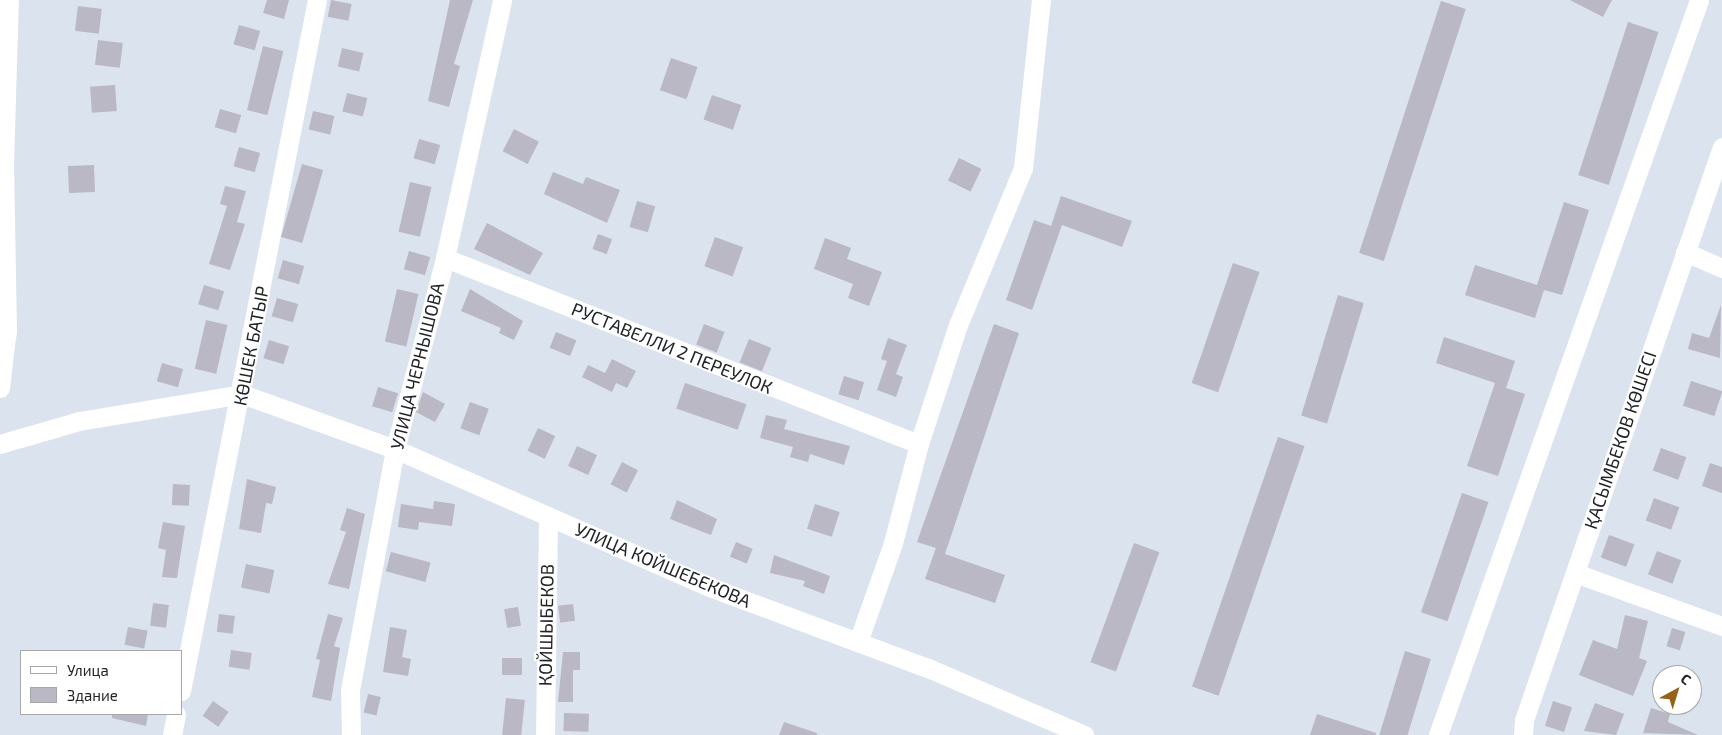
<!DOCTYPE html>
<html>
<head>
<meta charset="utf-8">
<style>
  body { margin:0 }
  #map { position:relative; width:1722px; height:735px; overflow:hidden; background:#dbe3ee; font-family:"Exo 2",sans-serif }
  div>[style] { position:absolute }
  .building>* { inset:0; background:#b9b8c4; transform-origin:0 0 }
  .minor>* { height:19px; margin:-9.5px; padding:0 9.5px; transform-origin:9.5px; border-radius:9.5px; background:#fff }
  span { translate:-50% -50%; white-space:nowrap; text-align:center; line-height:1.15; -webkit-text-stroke:4px #fff; paint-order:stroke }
  .street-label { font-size:18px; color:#212427 }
  .legend { position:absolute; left:20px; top:650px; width:162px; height:65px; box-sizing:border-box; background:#fff; border:1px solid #a6a7a9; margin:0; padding:6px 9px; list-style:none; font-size:15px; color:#212427 }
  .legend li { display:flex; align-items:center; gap:10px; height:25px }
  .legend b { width:25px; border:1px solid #a6a7a9 }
  .north { position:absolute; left:1652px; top:665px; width:50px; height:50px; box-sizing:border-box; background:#fff; border:1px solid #a6a7a9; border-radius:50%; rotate:39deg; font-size:14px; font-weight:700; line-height:20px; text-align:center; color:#212427 }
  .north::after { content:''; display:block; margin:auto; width:18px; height:22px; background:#966118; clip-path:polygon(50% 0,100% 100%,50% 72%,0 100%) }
</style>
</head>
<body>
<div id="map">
  <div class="building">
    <div style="clip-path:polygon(267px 0,289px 0,284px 19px,263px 13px)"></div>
    <div style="left:331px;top:0;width:21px;height:17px;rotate:11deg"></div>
    <div style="clip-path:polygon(450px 0,473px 0,454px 64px,460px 66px,449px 107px,428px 101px)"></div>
    <div style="clip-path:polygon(1570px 0,1612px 0,1603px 17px)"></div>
    <div style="left:1441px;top:1px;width:26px;height:265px;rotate:18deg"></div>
    <div style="left:78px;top:6px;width:24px;height:25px;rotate:7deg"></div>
    <div style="left:1628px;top:22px;width:32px;height:161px;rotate:18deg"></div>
    <div style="left:239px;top:25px;width:22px;height:20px;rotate:16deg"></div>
    <div style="left:98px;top:40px;width:25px;height:25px;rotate:7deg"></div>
    <div style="left:263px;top:46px;width:21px;height:66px;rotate:14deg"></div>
    <div style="left:342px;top:48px;width:22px;height:19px;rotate:13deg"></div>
    <div style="left:671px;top:58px;width:28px;height:34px;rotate:19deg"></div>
    <div style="left:115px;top:85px;width:26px;height:25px;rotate:86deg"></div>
    <div style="left:347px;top:93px;width:21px;height:19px;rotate:14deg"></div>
    <div style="left:712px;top:95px;width:31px;height:26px;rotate:19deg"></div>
    <div style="left:220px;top:109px;width:22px;height:19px;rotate:16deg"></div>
    <div style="left:313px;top:111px;width:22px;height:19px;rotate:13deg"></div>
    <div style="left:514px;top:129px;width:28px;height:25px;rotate:27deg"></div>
    <div style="left:419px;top:139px;width:22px;height:20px;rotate:16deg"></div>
    <div style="left:239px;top:147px;width:22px;height:20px;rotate:16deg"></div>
    <div style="left:959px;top:158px;width:25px;height:25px;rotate:26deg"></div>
    <div style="left:302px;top:164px;width:22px;height:76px;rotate:16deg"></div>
    <div style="left:94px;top:165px;width:27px;height:26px;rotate:88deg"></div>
    <div style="clip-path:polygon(553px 172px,583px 184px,586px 177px,620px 190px,607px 223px,544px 194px)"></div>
    <div style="left:410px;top:182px;width:22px;height:51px;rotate:13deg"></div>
    <div style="clip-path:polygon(225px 186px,246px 191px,237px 222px,245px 224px,230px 270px,209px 264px,227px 206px,220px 204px)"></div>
    <div style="clip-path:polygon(1061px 196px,1132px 221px,1122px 247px,1062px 225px,1032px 310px,1006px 300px,1034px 220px,1051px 226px)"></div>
    <div style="left:637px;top:201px;width:19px;height:27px;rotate:16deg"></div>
    <div style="clip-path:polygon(1564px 202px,1589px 210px,1562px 295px,1544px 290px,1535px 318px,1465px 295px,1475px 265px,1537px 285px)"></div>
    <div style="clip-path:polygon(487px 223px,543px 253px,530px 275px,474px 249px)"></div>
    <div style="left:598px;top:234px;width:15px;height:16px;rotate:20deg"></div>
    <div style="left:715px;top:237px;width:30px;height:31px;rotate:20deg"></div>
    <div style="clip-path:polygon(825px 238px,851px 248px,847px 259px,882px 272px,869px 306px,848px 298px,853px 284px,814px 269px)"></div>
    <div style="left:409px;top:251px;width:22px;height:19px;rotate:16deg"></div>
    <div style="left:283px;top:260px;width:22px;height:19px;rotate:16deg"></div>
    <div style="left:1233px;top:263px;width:28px;height:127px;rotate:19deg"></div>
    <div style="left:204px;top:285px;width:21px;height:20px;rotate:17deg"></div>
    <div style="left:397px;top:289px;width:22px;height:54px;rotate:13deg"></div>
    <div style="clip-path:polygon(470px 289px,523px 321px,514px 340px,499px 333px,501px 328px,461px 311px)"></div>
    <div style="left:1338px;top:295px;width:27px;height:126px;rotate:17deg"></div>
    <div style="left:277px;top:298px;width:22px;height:19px;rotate:16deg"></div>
    <div style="clip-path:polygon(1721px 305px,1720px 358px,1688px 349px,1692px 333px,1709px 338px)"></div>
    <div style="left:206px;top:320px;width:22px;height:50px;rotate:13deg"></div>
    <div style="left:704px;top:324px;width:22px;height:22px;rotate:21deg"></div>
    <div style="clip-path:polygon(994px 324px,1019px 333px,945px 554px,1005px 575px,995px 603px,925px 579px,936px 548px,917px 542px)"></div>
    <div style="left:556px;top:332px;width:22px;height:17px;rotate:22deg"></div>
    <div style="clip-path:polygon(1444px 337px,1515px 361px,1506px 388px,1525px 394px,1498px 476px,1467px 466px,1495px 383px,1436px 363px)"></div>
    <div style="clip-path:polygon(888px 338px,907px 345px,896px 374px,903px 377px,896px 397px,877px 390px,887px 361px,881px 359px)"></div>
    <div style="left:749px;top:339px;width:24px;height:25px;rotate:22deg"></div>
    <div style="left:269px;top:340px;width:21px;height:19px;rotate:17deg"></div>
    <div style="clip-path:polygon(612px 359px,636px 371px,627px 388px,616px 383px,612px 392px,582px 377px,588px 365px,605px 373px)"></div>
    <div style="left:162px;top:363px;width:22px;height:19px;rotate:16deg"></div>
    <div style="left:844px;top:376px;width:21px;height:19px;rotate:17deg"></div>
    <div style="left:1691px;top:381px;width:33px;height:26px;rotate:18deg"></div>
    <div style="left:685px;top:383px;width:65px;height:27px;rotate:19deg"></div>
    <div style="left:378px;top:387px;width:21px;height:20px;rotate:17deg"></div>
    <div style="clip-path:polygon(423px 392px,445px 404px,435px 422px,416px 412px)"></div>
    <div style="left:470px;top:402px;width:20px;height:28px;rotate:20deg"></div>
    <div style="clip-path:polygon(766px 415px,787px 420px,784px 429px,850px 446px,844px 465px,810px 454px,808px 462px,790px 457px,793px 447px,760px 438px)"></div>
    <div style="left:538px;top:428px;width:19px;height:25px;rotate:25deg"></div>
    <div style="left:1278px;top:437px;width:28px;height:264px;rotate:19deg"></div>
    <div style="left:577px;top:446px;width:22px;height:22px;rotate:24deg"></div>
    <div style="left:1661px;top:448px;width:27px;height:24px;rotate:20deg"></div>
    <div style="left:622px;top:462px;width:18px;height:25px;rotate:27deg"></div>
    <div style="clip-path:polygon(1710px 463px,1722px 467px,1722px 493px,1702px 486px)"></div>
    <div style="clip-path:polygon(247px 479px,276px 487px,272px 504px,266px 503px,261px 533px,239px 529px)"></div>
    <div style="left:173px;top:484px;width:17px;height:21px;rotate:3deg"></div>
    <div style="left:1462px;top:493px;width:28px;height:126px;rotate:19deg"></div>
    <div style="left:1654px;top:498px;width:27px;height:24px;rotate:20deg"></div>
    <div style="clip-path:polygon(677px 500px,717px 519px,711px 535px,670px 519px)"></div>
    <div style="clip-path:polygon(434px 501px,455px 504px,452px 526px,419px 522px,418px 530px,398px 527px,401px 504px,433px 509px)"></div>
    <div style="left:815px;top:504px;width:26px;height:26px;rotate:18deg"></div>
    <div style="clip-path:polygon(347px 508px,365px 514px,349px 589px,328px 584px,346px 532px,340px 530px)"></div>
    <div style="clip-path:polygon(163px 522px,185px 526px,177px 578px,162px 577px,166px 550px,158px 548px)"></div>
    <div style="left:1609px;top:535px;width:27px;height:24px;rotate:20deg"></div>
    <div style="left:736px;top:542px;width:18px;height:16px;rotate:22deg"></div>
    <div style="left:1134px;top:543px;width:27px;height:127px;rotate:20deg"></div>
    <div style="left:1657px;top:551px;width:26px;height:25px;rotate:21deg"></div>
    <div style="left:391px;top:552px;width:41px;height:20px;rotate:15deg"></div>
    <div style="clip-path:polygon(774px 555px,830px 576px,824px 594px,803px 586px,805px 581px,770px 573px)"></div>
    <div style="left:246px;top:564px;width:29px;height:24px;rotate:12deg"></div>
    <div style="left:153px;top:603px;width:16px;height:23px;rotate:7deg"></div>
    <div style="left:573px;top:604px;width:17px;height:15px;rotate:83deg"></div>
    <div style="left:518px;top:607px;width:19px;height:14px;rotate:81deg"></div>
    <div style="left:219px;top:614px;width:16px;height:18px;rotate:7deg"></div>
    <div style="clip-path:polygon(328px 614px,343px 618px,334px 646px,340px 648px,331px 701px,312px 697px,320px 660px,316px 659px)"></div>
    <div style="clip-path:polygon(1625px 615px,1648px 621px,1639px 658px,1647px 661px,1633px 696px,1579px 675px,1593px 640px,1617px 649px)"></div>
    <div style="left:128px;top:627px;width:20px;height:18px;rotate:11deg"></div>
    <div style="clip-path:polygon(390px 627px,407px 630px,402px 657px,411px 659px,408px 676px,383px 672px)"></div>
    <div style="left:1672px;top:628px;width:14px;height:19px;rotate:17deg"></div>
    <div style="left:231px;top:650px;width:21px;height:17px;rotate:8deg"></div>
    <div style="left:1405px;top:651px;width:27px;height:88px;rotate:17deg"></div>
    <div style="clip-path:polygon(563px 652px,580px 652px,580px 670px,573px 670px,573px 702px,558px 702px)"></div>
    <div style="left:502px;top:658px;width:20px;height:17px"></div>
    <div style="left:368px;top:694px;width:13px;height:19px;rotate:13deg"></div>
    <div style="left:506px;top:698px;width:19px;height:37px;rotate:6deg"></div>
    <div style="left:213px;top:701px;width:19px;height:18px;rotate:35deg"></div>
    <div style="left:1553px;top:701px;width:20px;height:26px;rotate:18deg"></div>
    <div style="clip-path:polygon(1595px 703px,1624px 714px,1616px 735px,1584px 731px)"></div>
    <div style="clip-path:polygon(1651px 708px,1670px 714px,1668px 722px,1698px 735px,1643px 733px)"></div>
    <div style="left:564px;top:713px;width:25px;height:18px;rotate:2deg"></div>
    <div style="clip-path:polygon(112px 714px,148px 714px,146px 726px,112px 718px)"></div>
    <div style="clip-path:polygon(1317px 714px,1376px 733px,1376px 735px,1310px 735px)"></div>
    <div style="clip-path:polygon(784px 722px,817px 733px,817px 735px,779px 735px)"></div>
  </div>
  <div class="minor">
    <div style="left:1685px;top:252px;width:40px;rotate:23.4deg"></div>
    <div style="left:445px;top:258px;width:509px;rotate:21.43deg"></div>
    <div style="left:0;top:343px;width:5px;rotate:11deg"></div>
    <div style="left:5px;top:344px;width:13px;rotate:-81deg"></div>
    <div style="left:7px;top:331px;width:166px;rotate:-91deg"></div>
    <div style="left:4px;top:165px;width:165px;rotate:-88.3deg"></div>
    <div style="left:0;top:388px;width:44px;rotate:-83.5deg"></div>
    <div style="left:0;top:444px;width:82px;rotate:-16.2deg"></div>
    <div style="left:79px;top:421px;width:165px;rotate:-9.4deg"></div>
    <div style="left:242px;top:394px;width:163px;rotate:19.8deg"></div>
    <div style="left:395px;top:449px;width:341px;rotate:23.7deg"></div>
    <div style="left:707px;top:586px;width:236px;rotate:20.4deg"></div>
    <div style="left:928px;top:668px;width:170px;rotate:23.2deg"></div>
    <div style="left:1575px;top:573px;width:156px;rotate:19.8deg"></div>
    <div style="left:858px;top:642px;width:105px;rotate:-70.5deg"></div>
    <div style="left:893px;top:543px;width:102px;rotate:-75.3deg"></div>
    <div style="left:919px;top:444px;width:125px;rotate:-71.9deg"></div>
    <div style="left:958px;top:325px;width:170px;rotate:-67.5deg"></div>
    <div style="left:1023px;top:168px;width:169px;rotate:-83.9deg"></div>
    <div style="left:181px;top:691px;width:704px;rotate:-78.87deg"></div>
    <div style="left:172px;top:735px;width:21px;rotate:-79deg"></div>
    <div style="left:351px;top:735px;width:45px;rotate:-91.3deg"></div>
    <div style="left:350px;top:690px;width:245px;rotate:-79.4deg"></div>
    <div style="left:395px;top:449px;width:197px;rotate:-75.3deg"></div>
    <div style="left:445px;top:258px;width:264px;rotate:-77.5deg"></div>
    <div style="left:545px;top:735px;width:219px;rotate:-89.2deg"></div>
    <div style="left:1438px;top:735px;width:780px;rotate:-70.45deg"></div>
    <div style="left:1523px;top:735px;width:15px;rotate:-86deg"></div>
    <div style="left:1524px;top:720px;width:606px;rotate:-70.94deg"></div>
  </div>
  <div class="street-label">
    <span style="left:251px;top:346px;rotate:-79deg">КӨШЕК БАТЫР</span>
    <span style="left:672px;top:348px;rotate:22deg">РУСТАВЕЛЛИ 2 ПЕРЕУЛОК</span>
    <span style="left:417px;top:366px;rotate:-76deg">УЛИЦА ЧЕРНЫШОВА</span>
    <span style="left:1620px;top:440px;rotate:-71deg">ҚАСЫМБЕКОВ КӨШЕСІ</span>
    <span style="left:663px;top:565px;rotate:23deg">УЛИЦА КОЙШЕБЕКОВА</span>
    <span style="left:546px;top:625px;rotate:-89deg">ҚОЙШЫБЕКОВ</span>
  </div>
  <ul class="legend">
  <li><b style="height:6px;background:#fff"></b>Улица</li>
  <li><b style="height:14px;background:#b9b8c4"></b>Здание</li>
  </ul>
  <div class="north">С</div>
</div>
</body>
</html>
